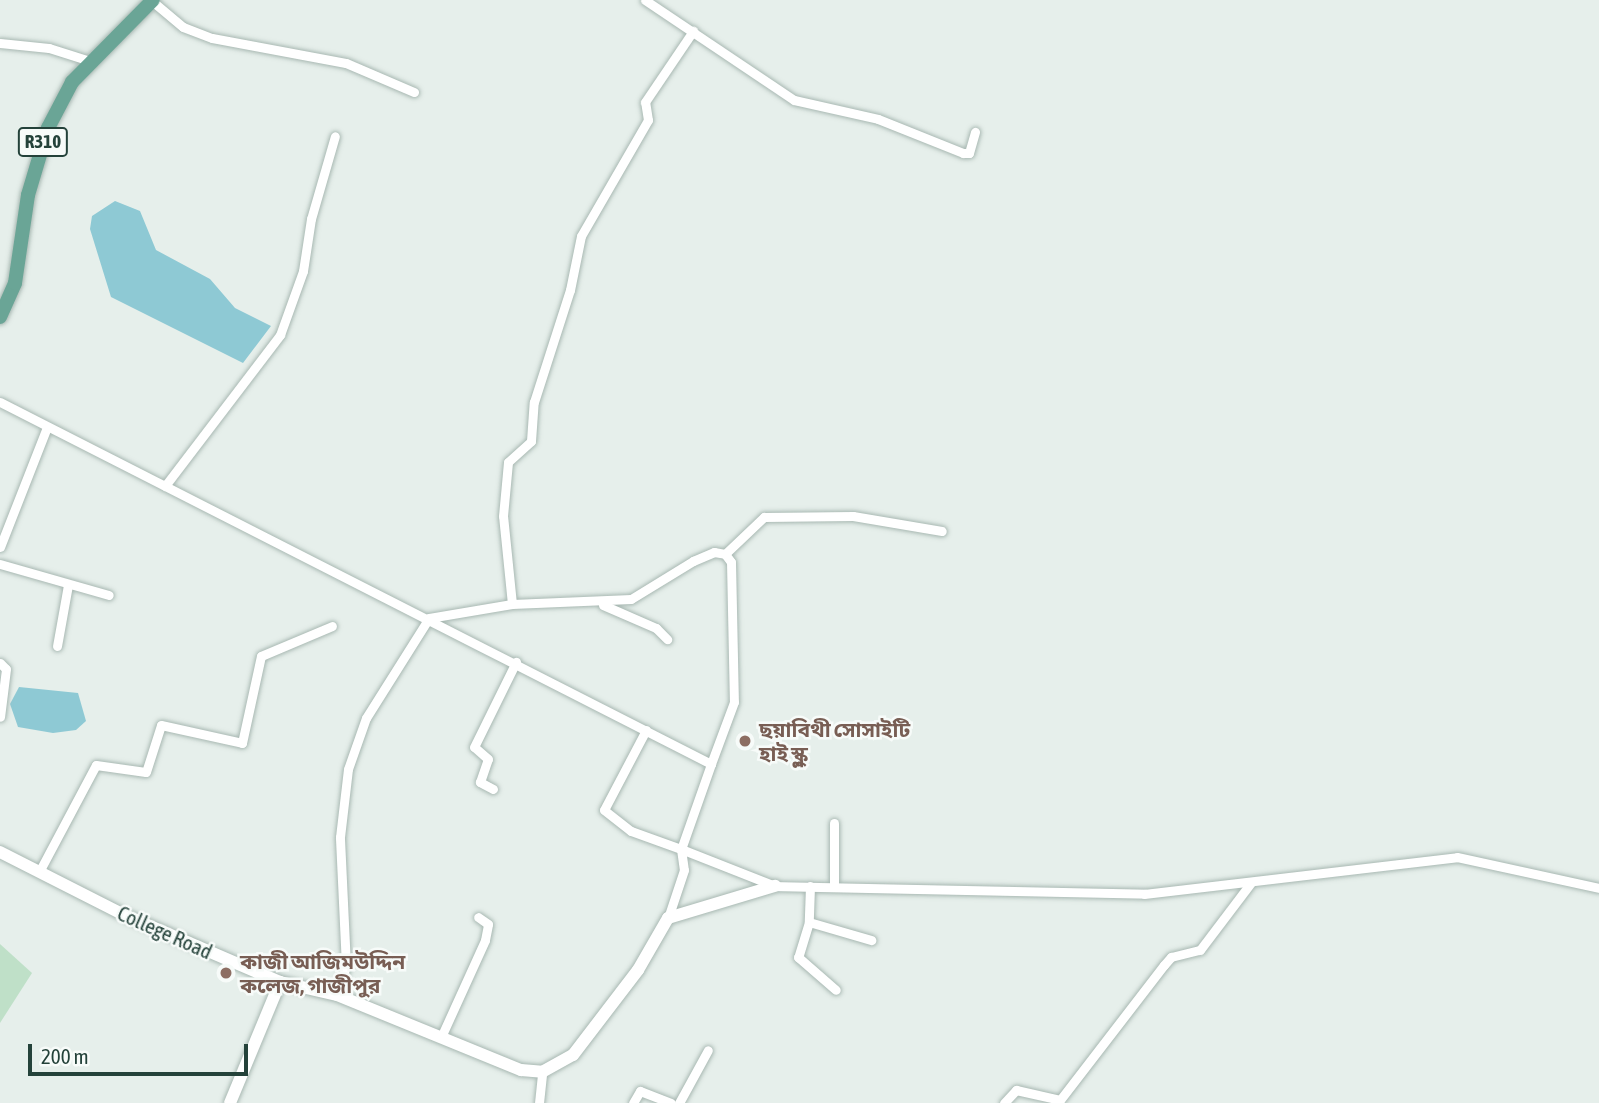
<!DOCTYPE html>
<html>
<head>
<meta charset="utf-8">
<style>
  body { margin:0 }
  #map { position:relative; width:1599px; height:1103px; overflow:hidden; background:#e6efeb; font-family:"Asap Condensed","Noto Sans Bengali",sans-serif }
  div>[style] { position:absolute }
  .green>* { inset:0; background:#bfe0c8 }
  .water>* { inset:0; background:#8ec9d4 }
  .roads { filter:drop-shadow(0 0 2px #a8b8b2) drop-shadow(0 0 2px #a8b8b2) }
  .street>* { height:9px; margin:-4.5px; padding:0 4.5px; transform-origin:4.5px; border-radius:4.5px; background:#fff }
  .secondary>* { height:12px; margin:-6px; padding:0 6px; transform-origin:6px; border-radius:6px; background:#fff }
  .primary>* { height:14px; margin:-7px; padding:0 7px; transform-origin:7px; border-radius:7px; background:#6aa596 }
  .dots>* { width:19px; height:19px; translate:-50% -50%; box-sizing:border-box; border:4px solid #f7fbf9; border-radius:50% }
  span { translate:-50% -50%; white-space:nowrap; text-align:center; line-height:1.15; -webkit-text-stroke:5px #f7fbf9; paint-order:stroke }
  .shield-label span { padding:2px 5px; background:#f7fbf9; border:2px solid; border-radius:5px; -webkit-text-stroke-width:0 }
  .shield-label { font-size:19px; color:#24423a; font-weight:700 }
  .education-label { font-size:21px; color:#785e54; font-weight:700 }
  .left { translate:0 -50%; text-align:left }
  .street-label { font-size:21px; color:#24423a }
  .scale { position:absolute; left:28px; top:1044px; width:220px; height:32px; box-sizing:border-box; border:4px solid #24423a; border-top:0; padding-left:9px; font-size:21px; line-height:24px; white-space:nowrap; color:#24423a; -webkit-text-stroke:5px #f7fbf9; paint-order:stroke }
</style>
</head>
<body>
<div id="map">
  <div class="green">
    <div style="clip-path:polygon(0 944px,32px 973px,0 1023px)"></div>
  </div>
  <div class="water">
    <div style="clip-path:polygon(115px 201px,140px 211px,156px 250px,210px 279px,235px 308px,271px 326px,243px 363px,111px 297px,90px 229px,92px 216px)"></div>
    <div style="clip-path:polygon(19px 687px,78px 693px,86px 721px,76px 730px,53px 733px,18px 727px,10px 704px)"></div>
  </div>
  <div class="roads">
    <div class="street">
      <div style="left:645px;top:0;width:179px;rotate:33.9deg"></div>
      <div style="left:794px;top:100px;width:86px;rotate:12.7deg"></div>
      <div style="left:878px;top:119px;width:92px;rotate:21.8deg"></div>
      <div style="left:963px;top:153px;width:6px"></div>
      <div style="left:969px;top:153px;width:22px;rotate:-74deg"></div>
      <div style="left:152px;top:1px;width:40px;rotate:40deg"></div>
      <div style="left:183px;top:27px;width:31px;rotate:21deg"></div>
      <div style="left:212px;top:38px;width:136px;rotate:10.6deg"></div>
      <div style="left:346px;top:63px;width:74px;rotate:23.1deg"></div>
      <div style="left:0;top:43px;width:49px;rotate:5.8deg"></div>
      <div style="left:49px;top:48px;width:43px;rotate:17.6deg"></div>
      <div style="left:0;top:402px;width:798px;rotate:26.98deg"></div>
      <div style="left:711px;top:764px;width:90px;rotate:109.4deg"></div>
      <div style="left:681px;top:849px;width:101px;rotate:21.5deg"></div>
      <div style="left:775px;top:886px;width:369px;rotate:1.2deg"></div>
      <div style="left:1144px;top:894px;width:315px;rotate:-6.7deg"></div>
      <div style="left:1457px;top:857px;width:145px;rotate:12.3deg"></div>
      <div style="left:165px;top:486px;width:190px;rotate:-52.7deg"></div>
      <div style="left:280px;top:335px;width:68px;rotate:-70.2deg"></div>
      <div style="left:303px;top:271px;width:53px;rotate:-81.3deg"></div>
      <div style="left:311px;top:219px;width:86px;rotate:-73.9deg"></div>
      <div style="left:0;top:547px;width:129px;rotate:-68.6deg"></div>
      <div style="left:725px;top:554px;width:54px;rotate:-43.5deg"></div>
      <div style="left:764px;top:517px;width:89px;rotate:-0.6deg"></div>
      <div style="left:853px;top:516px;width:90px;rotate:9.6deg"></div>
      <div style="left:0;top:564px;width:113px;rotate:15.9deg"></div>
      <div style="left:512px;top:604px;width:88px;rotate:-95.8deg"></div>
      <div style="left:503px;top:516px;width:54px;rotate:-84.7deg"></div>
      <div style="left:508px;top:462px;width:31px;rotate:-42deg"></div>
      <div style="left:531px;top:441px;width:39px;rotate:-86deg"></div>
      <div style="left:534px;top:402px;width:118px;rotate:-72.2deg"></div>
      <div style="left:570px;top:290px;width:55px;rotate:-78.5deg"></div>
      <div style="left:581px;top:236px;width:134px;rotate:-60deg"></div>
      <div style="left:648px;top:120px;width:18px;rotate:-99deg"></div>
      <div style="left:645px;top:102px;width:86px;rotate:-55.9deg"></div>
      <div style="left:603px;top:605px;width:58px;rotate:23.5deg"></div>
      <div style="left:656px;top:628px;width:16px;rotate:45deg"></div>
      <div style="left:57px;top:646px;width:62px;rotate:-79.8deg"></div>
      <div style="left:0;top:663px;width:8px;rotate:45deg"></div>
      <div style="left:6px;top:669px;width:48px;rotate:97.1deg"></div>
      <div style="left:646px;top:730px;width:90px;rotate:117.7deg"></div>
      <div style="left:604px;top:810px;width:34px;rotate:38deg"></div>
      <div style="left:631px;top:831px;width:53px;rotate:19.8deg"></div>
      <div style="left:681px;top:849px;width:21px;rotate:82deg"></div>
      <div style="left:684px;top:870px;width:51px;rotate:108.4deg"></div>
      <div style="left:493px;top:789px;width:15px;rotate:-152deg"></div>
      <div style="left:480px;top:782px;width:24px;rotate:-71deg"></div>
      <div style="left:488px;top:759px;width:18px;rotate:-139deg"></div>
      <div style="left:474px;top:747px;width:95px;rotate:-63.7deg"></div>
      <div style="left:834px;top:823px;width:63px;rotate:90deg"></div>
      <div style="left:39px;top:872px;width:121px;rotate:-62deg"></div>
      <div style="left:96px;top:765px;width:50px;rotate:8deg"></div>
      <div style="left:146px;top:772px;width:49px;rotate:-72.3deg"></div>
      <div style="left:161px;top:725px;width:83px;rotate:12.5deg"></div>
      <div style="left:242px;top:743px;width:89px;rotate:-77.7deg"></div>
      <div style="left:261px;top:656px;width:77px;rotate:-22.9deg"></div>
      <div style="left:810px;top:886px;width:36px;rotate:92deg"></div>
      <div style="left:809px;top:922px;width:37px;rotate:107deg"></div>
      <div style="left:798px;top:957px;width:50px;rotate:41deg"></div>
      <div style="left:809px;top:922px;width:65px;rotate:16.2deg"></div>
      <div style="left:337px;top:995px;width:30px;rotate:-73deg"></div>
      <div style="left:346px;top:966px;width:129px;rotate:-92.7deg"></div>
      <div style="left:340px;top:837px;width:68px;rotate:-83.3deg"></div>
      <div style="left:348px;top:769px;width:54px;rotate:-70.6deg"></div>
      <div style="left:366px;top:718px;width:118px;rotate:-57.8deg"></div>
      <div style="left:429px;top:618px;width:84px;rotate:-9.6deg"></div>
      <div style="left:512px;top:604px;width:119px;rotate:-2.4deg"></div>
      <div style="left:631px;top:599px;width:73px;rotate:-31.5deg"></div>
      <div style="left:693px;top:561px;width:23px;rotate:-23deg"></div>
      <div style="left:714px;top:552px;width:11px;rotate:10deg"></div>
      <div style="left:725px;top:554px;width:10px;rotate:53deg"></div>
      <div style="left:731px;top:562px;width:140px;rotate:88.8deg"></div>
      <div style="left:734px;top:702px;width:66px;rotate:110.4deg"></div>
      <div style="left:442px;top:1035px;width:104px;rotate:-65.6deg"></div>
      <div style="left:485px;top:940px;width:16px;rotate:-79deg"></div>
      <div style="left:488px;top:924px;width:12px;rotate:-145deg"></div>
      <div style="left:539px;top:1103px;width:31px;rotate:-84deg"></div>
      <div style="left:633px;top:1103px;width:14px;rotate:-60deg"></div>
      <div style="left:640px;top:1091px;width:33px;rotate:21deg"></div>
      <div style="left:679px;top:1103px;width:60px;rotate:-61.3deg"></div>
      <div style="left:1004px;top:1103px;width:18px;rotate:-47deg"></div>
      <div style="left:1016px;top:1090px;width:45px;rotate:12.8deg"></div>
      <div style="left:1060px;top:1100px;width:170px;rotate:-52.4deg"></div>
      <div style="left:1164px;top:965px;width:11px;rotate:-49deg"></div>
      <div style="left:1171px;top:957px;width:30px;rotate:-14deg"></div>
      <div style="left:1200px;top:950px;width:83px;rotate:-52.9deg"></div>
    </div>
    <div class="secondary">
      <div style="left:0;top:852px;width:137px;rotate:26.9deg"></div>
      <div style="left:122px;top:914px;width:172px;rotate:23.3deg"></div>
      <div style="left:280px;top:982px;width:58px;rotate:12.8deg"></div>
      <div style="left:337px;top:995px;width:199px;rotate:22.2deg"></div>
      <div style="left:521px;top:1070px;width:21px;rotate:5deg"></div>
      <div style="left:542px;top:1072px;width:35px;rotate:-29deg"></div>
      <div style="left:573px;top:1055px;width:107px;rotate:-52.6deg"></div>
      <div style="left:638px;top:970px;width:60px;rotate:-60deg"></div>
      <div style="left:668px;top:918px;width:112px;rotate:-16.7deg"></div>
      <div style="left:230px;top:1103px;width:131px;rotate:-67.5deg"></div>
    </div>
    <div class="primary">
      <div style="left:0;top:317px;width:37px;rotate:-66deg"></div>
      <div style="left:15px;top:283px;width:89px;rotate:-81.6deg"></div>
      <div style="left:28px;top:195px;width:70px;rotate:-73.4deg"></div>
      <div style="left:48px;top:128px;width:52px;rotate:-62.4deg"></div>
      <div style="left:72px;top:82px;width:115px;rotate:-45.4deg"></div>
    </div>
  </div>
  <div class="dots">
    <div style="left:745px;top:741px;background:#8d6e63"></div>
    <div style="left:226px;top:973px;background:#8d6e63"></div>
  </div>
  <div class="shield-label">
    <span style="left:43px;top:142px">R310</span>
  </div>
  <div class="education-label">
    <span class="left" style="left:759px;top:741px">ছয়াবিথী সোসাইটি<br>হাই স্কুল</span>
    <span class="left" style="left:240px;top:973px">কাজী আজিমউদ্দিন<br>কলেজ, গাজীপুর</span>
  </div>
  <div class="street-label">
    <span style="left:165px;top:932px;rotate:24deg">College Road</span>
  </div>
  <div class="scale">200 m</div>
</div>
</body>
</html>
